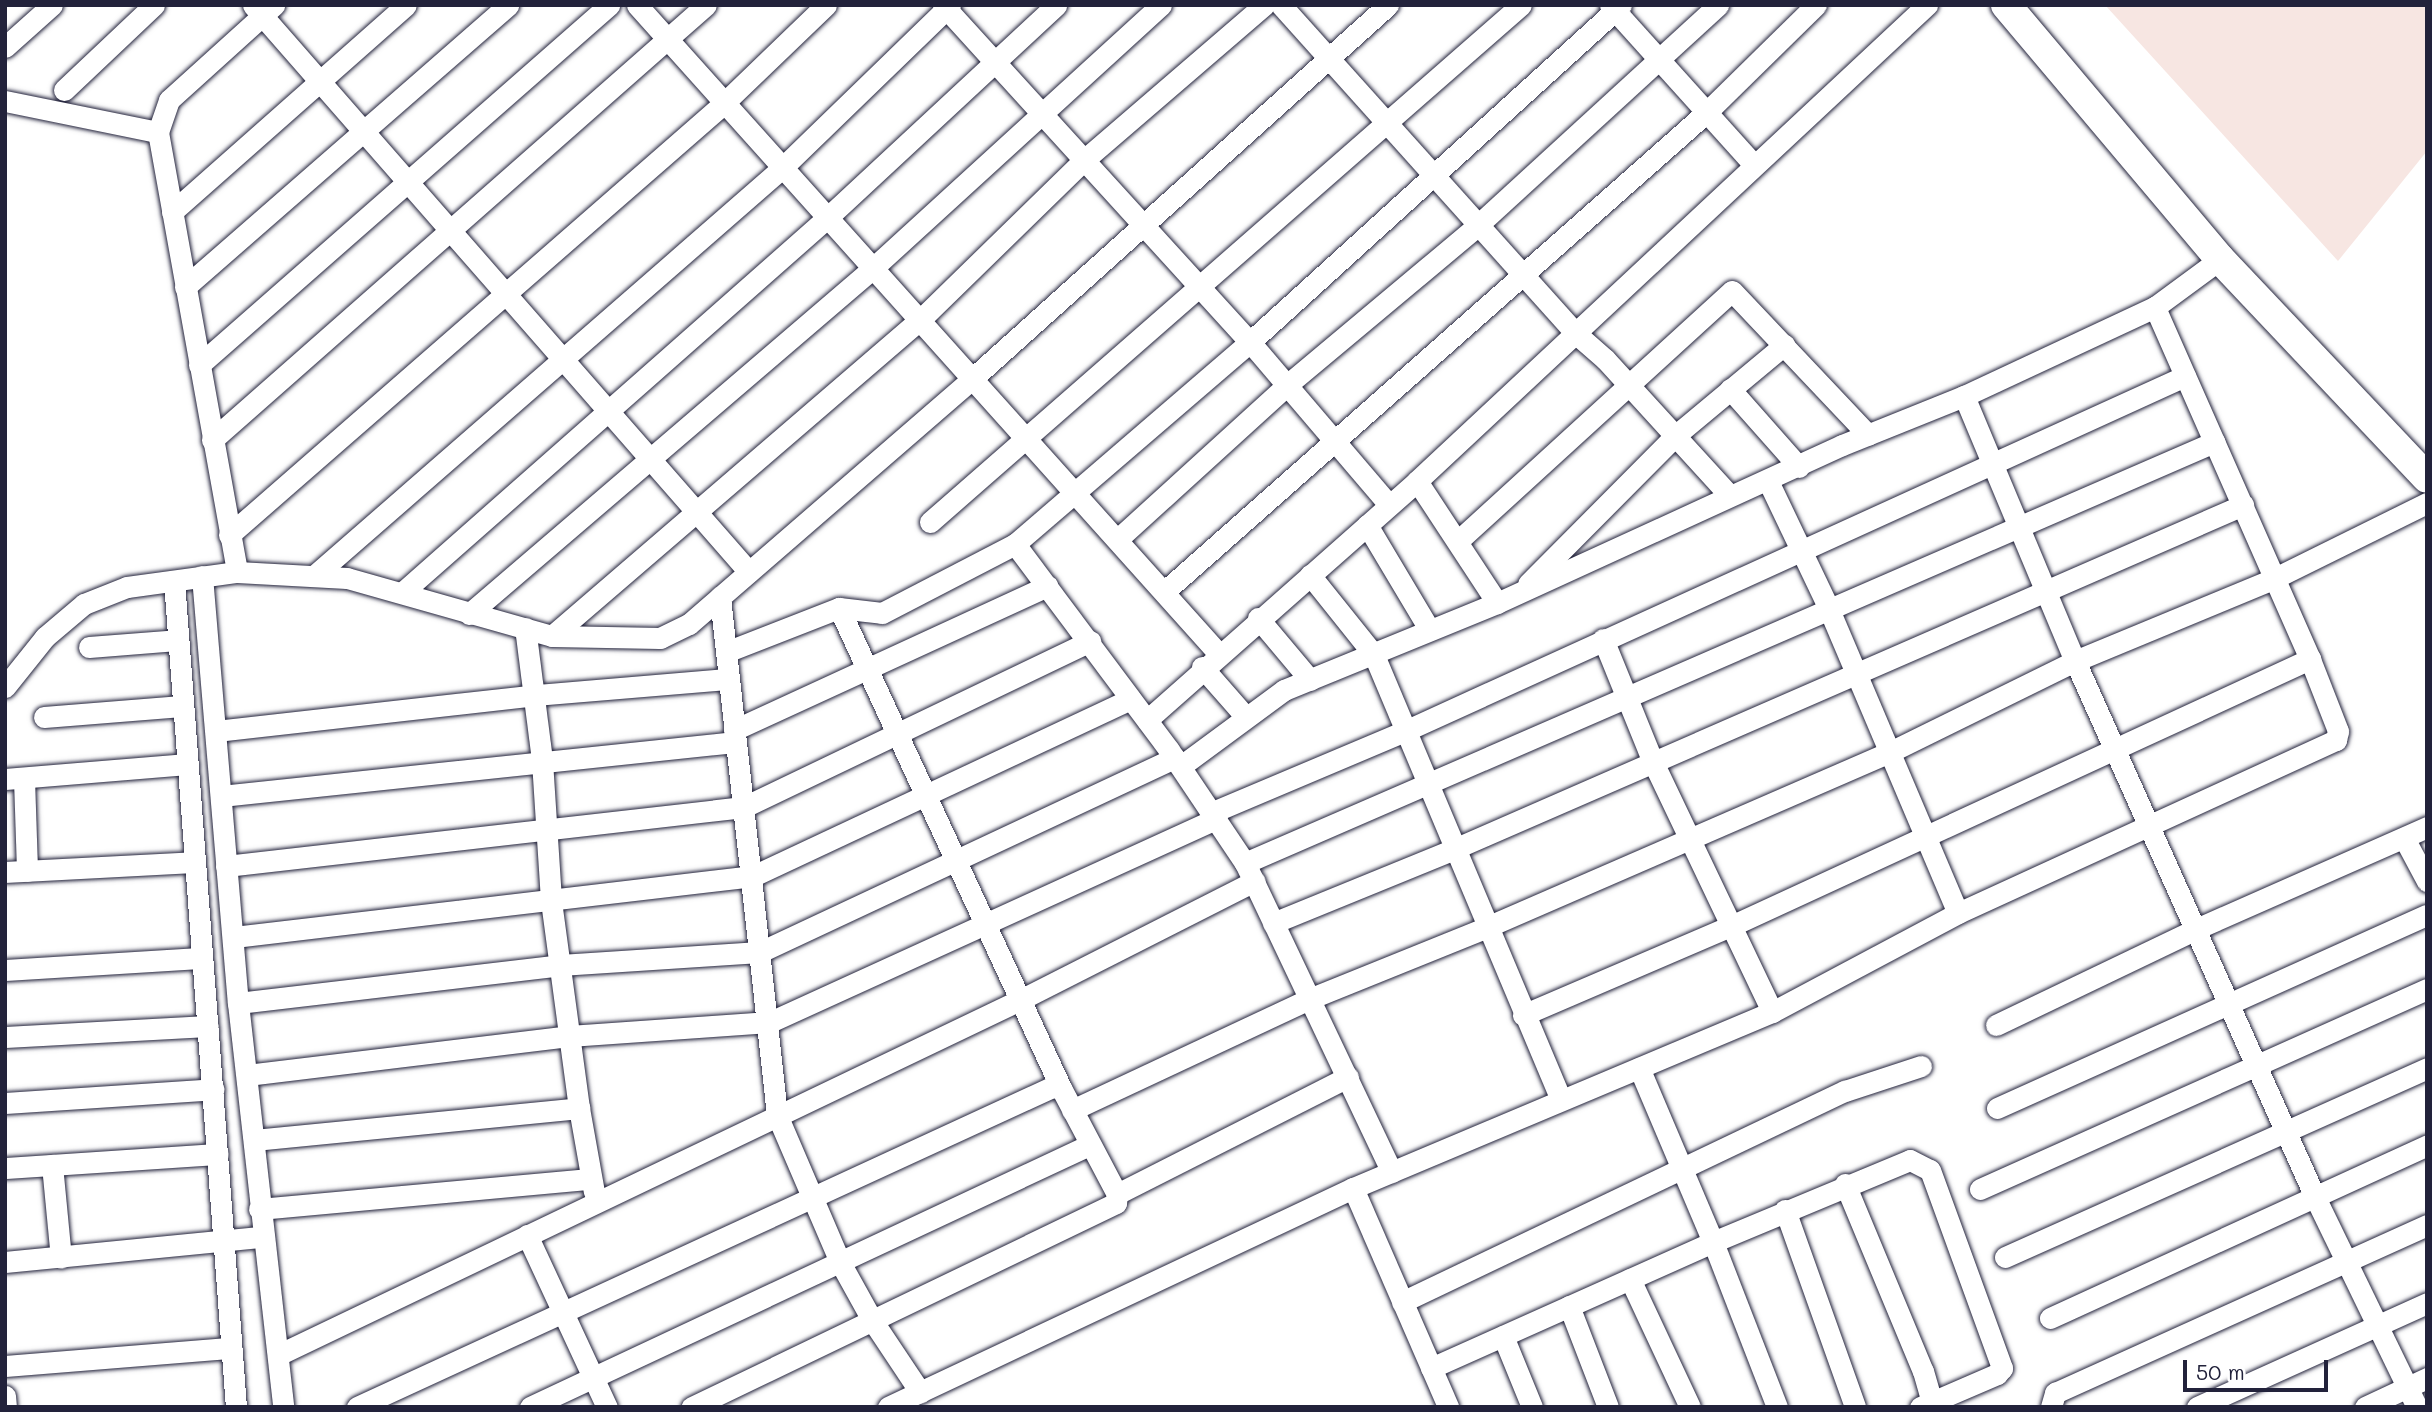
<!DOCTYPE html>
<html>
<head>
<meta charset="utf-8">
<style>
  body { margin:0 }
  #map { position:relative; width:2432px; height:1412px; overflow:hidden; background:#fff; font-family:Mali,sans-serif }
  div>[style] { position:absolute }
  .built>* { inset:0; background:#f7e6e2 }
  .roads { filter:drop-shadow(0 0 2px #22223b) drop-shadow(0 0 2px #22223b) }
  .street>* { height:21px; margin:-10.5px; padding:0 10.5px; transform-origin:10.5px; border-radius:10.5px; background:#fff }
  .secondary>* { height:30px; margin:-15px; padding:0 15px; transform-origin:15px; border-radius:15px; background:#fff }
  span { translate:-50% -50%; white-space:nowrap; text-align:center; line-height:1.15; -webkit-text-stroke:5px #fff; paint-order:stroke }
  .frame { position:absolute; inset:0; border:7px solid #22223b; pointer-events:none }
  .scale { position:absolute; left:2183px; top:1360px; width:145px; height:32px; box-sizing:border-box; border:4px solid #22223b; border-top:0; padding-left:9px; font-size:21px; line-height:24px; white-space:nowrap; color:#22223b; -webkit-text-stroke:5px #fff; paint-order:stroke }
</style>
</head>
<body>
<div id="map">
  <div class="built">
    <div style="clip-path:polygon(2105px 5px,2427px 5px,2427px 151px,2338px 261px)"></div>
  </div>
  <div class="roads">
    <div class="street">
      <div style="left:253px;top:5px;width:753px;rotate:48.82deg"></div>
      <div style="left:637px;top:5px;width:870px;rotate:48.12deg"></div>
      <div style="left:943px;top:5px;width:456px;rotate:47.7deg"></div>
      <div style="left:1250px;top:342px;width:214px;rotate:49.5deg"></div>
      <div style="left:1281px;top:5px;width:438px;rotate:48.1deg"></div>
      <div style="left:1573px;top:331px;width:43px;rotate:41.2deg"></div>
      <div style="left:1605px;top:359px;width:185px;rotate:47.6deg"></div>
      <div style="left:1610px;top:5px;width:215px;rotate:48deg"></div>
      <div style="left:5px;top:47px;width:63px;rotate:-41.8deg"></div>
      <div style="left:64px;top:90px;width:124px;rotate:-43.4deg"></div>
      <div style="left:5px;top:101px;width:156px;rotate:11.5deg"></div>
      <div style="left:158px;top:132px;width:447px;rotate:79.8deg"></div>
      <div style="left:158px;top:132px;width:34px;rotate:-71deg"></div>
      <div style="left:169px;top:100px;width:142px;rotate:-42.1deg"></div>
      <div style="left:172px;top:212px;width:312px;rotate:-41.5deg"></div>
      <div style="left:185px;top:287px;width:429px;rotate:-41.1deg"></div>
      <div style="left:199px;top:365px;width:546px;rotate:-41.28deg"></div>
      <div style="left:1730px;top:389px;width:104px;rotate:48.5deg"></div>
      <div style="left:1964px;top:396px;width:287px;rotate:67.3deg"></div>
      <div style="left:2075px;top:661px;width:587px;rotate:65.88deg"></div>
      <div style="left:2315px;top:1197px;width:233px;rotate:64.1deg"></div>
      <div style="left:212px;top:440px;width:658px;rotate:-41.37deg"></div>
      <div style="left:1417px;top:481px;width:146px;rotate:56.7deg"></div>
      <div style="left:1768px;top:481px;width:140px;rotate:64.5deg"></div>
      <div style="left:1828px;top:607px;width:332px;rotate:67deg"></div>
      <div style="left:930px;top:522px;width:785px;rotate:-41.18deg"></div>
      <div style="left:1367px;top:525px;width:121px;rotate:59.2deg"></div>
      <div style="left:229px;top:535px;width:656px;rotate:-41.1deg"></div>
      <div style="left:723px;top:104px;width:143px;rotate:-43.9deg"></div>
      <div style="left:1119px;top:538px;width:227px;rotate:-42.3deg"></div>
      <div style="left:1287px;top:385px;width:248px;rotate:-39.9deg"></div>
      <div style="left:1477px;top:226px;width:327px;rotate:-42.5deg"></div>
      <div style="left:1459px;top:540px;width:369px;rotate:-42.4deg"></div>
      <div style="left:1732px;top:291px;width:198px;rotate:46.6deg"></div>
      <div style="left:1015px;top:544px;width:257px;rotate:53.2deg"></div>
      <div style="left:1169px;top:750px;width:136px;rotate:56.1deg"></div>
      <div style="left:1245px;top:863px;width:342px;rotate:64.6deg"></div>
      <div style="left:1310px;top:575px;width:102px;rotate:51.3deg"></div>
      <div style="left:1374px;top:655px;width:480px;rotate:67.2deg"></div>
      <div style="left:202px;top:576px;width:429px;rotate:85.2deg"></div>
      <div style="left:238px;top:1003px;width:406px;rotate:83.6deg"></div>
      <div style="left:314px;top:576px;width:621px;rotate:-41.08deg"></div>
      <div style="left:782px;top:168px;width:234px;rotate:-44.1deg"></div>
      <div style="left:174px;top:581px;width:828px;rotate:85.71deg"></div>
      <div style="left:1528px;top:584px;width:210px;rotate:-45.2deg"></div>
      <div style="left:1676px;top:435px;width:141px;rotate:-39.8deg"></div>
      <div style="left:404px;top:591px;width:564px;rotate:-41.41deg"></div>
      <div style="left:827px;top:218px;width:313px;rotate:-42.9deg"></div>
      <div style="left:1165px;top:591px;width:726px;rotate:-41.48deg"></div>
      <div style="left:1709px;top:110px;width:150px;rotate:-44.5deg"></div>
      <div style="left:720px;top:597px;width:521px;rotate:83.72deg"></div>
      <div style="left:777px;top:1115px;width:162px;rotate:66.8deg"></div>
      <div style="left:841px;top:1264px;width:64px;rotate:61deg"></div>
      <div style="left:872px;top:1320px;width:87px;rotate:56.3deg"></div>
      <div style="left:839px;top:608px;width:529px;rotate:65.18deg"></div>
      <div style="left:469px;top:614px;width:532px;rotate:-40.58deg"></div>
      <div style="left:873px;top:268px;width:390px;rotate:-42.4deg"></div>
      <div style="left:1258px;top:618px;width:81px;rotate:50deg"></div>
      <div style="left:552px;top:636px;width:485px;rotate:-40.7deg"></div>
      <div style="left:920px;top:320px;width:229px;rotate:-44.3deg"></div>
      <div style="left:1084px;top:160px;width:238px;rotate:-40.7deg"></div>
      <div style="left:1603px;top:639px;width:133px;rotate:67.9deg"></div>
      <div style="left:1653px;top:762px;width:277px;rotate:64.5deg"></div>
      <div style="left:89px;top:647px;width:88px;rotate:-4.5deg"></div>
      <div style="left:726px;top:652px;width:121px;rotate:-21.3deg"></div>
      <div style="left:839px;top:608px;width:43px;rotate:6.6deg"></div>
      <div style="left:882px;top:613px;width:150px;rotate:-27.4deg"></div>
      <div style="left:1015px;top:544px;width:310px;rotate:-40.7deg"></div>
      <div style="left:1250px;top:342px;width:501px;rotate:-42.25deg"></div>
      <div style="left:1202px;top:667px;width:65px;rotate:48.7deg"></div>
      <div style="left:5px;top:687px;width:64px;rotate:-51.3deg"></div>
      <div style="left:45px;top:637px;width:51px;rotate:-40.2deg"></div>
      <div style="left:84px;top:604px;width:46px;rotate:-21.6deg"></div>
      <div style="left:127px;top:587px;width:111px;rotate:-7.8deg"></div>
      <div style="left:237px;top:572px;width:110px;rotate:3.1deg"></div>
      <div style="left:347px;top:578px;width:213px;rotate:15.8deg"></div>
      <div style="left:552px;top:636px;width:108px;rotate:1.1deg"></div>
      <div style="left:660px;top:638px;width:32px;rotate:-26deg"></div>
      <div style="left:689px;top:624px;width:376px;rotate:-40.9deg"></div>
      <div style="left:973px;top:378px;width:558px;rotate:-41.95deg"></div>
      <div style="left:44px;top:717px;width:138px;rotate:-4.6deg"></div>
      <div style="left:1147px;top:720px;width:361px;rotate:-41.5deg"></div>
      <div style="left:1417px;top:481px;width:698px;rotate:-43.03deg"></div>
      <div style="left:734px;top:730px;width:345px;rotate:-24.7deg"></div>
      <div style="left:216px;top:731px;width:322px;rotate:-6.4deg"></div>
      <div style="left:536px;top:695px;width:193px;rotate:-4.8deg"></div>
      <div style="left:1181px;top:766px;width:128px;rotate:-36.4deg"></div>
      <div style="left:1284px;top:690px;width:230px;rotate:-22.2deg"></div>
      <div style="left:1497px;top:603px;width:379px;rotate:-24.6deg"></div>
      <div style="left:1842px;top:445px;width:131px;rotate:-21.9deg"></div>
      <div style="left:1964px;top:396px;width:211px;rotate:-25deg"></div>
      <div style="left:2155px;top:307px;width:81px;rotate:-36.4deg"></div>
      <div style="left:5px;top:779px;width:183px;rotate:-4.7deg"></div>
      <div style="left:24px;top:779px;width:92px;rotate:88.1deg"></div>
      <div style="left:221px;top:796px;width:517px;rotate:-6deg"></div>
      <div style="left:1213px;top:812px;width:208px;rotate:-22.9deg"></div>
      <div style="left:1405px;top:731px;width:857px;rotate:-24.47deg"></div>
      <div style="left:2404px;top:838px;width:49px;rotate:61.9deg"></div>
      <div style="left:1245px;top:863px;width:1057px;rotate:-23.48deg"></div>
      <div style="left:226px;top:866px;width:521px;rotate:-6.5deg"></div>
      <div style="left:744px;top:807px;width:384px;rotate:-25.6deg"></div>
      <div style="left:5px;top:872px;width:188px;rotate:-3deg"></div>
      <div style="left:1273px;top:923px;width:196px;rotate:-22.2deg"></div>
      <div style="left:1454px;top:849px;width:861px;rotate:-23.56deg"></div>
      <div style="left:234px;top:937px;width:523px;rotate:-6.7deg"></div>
      <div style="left:753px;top:876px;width:417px;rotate:-25.1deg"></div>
      <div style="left:5px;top:970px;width:195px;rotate:-3.5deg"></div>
      <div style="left:238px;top:1003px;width:324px;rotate:-6.7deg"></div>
      <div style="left:560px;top:965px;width:200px;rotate:-3.7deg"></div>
      <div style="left:760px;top:952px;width:458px;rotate:-25.1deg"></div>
      <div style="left:1523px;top:1015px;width:226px;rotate:-23.2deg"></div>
      <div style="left:1731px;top:926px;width:638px;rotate:-24.76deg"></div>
      <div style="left:1996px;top:1025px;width:222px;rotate:-25.6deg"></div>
      <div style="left:2196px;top:929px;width:253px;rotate:-23.8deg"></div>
      <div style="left:5px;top:1037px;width:203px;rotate:-3.1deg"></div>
      <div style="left:247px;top:1075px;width:324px;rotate:-6.9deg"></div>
      <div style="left:569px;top:1036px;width:201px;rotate:-4deg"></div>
      <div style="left:770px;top:1022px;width:491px;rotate:-24.5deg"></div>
      <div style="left:5px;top:1103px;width:209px;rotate:-3.8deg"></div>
      <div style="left:579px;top:1108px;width:85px;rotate:79.9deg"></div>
      <div style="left:1997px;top:1108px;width:471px;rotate:-24.2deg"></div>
      <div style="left:1072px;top:1110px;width:262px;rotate:-25.1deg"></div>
      <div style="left:1309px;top:999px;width:192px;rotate:-22deg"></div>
      <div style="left:1487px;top:927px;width:439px;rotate:-23.5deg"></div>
      <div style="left:1890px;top:752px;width:206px;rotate:-26.2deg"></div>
      <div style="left:2075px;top:661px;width:214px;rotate:-22.5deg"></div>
      <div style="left:2273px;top:579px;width:172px;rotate:-26.3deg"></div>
      <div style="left:254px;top:1140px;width:327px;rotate:-5.6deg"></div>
      <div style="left:579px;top:1108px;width:210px;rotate:-97.7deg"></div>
      <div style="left:551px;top:900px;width:140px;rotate:-93.7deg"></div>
      <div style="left:542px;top:760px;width:133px;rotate:-97.3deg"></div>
      <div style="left:52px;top:1165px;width:93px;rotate:84.5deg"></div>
      <div style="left:5px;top:1168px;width:213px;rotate:-3.8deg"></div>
      <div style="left:1845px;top:1184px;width:203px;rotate:67.4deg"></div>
      <div style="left:1923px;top:1371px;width:32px;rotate:74deg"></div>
      <div style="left:1932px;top:1402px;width:13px;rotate:157deg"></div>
      <div style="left:1353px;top:1188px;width:239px;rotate:66.5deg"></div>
      <div style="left:1980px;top:1189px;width:490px;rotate:-24.1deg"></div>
      <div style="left:1117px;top:1194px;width:259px;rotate:-26.9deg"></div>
      <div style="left:259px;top:1209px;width:332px;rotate:-5.2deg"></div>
      <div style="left:1785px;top:1210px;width:209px;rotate:70.4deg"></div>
      <div style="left:527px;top:1235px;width:190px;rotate:65.1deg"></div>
      <div style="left:2005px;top:1257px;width:462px;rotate:-24.1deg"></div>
      <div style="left:5px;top:1262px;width:258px;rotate:-5.6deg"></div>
      <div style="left:1630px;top:1279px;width:141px;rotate:64.9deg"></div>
      <div style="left:1402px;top:1302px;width:491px;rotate:-25.5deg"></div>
      <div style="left:1845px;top:1091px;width:80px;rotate:-18.2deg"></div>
      <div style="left:1569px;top:1306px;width:108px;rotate:68.9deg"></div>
      <div style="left:2050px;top:1318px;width:415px;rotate:-24.6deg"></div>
      <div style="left:1503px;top:1336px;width:77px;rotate:67.8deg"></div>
      <div style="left:280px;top:1354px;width:820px;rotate:-25.57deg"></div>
      <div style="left:1020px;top:1000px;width:263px;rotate:-26.9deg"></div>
      <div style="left:5px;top:1366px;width:227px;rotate:-4.6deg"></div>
      <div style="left:1431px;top:1368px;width:309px;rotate:-24.1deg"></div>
      <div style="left:1713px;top:1242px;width:189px;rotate:-113deg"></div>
      <div style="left:5px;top:1396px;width:11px;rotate:85deg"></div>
      <div style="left:357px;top:1407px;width:765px;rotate:-24.72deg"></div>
      <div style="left:1052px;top:1087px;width:9px;rotate:6deg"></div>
      <div style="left:1061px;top:1088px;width:120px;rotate:62.2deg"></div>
      <div style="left:1117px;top:1194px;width:9px;rotate:96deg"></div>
      <div style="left:1116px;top:1203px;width:471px;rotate:154.3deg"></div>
      <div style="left:530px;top:1407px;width:617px;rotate:-25.11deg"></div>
      <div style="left:888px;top:1407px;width:514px;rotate:-25.22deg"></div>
      <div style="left:1353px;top:1188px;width:454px;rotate:-22.8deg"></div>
      <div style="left:1772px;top:1012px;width:211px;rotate:-28deg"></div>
      <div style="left:1958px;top:913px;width:416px;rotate:-24.6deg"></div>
      <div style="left:2336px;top:740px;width:9px;rotate:-77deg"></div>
      <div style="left:2338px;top:731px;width:77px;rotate:-111.3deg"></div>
      <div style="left:2310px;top:659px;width:385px;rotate:-113.8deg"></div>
      <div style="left:1777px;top:1407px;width:177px;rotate:-111.2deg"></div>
      <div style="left:1713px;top:1242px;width:213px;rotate:-22.6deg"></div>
      <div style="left:1910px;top:1160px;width:22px;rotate:27deg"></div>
      <div style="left:1930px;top:1170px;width:211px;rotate:70deg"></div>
      <div style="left:2002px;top:1368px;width:8px;rotate:130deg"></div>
      <div style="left:1997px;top:1374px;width:71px;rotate:156.7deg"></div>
      <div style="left:1932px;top:1402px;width:5px;rotate:68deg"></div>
      <div style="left:2051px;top:1407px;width:15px;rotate:-74deg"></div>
      <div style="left:2055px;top:1393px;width:408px;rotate:-24.3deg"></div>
      <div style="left:2197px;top:1407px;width:252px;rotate:-24.3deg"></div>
      <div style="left:2365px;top:1407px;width:68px;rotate:-25.1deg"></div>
    </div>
    <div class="secondary">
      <div style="left:2006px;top:5px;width:332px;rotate:49.9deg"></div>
      <div style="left:2220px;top:259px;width:301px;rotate:46.6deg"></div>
    </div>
  </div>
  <div class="frame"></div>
  <div class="scale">50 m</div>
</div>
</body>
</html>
